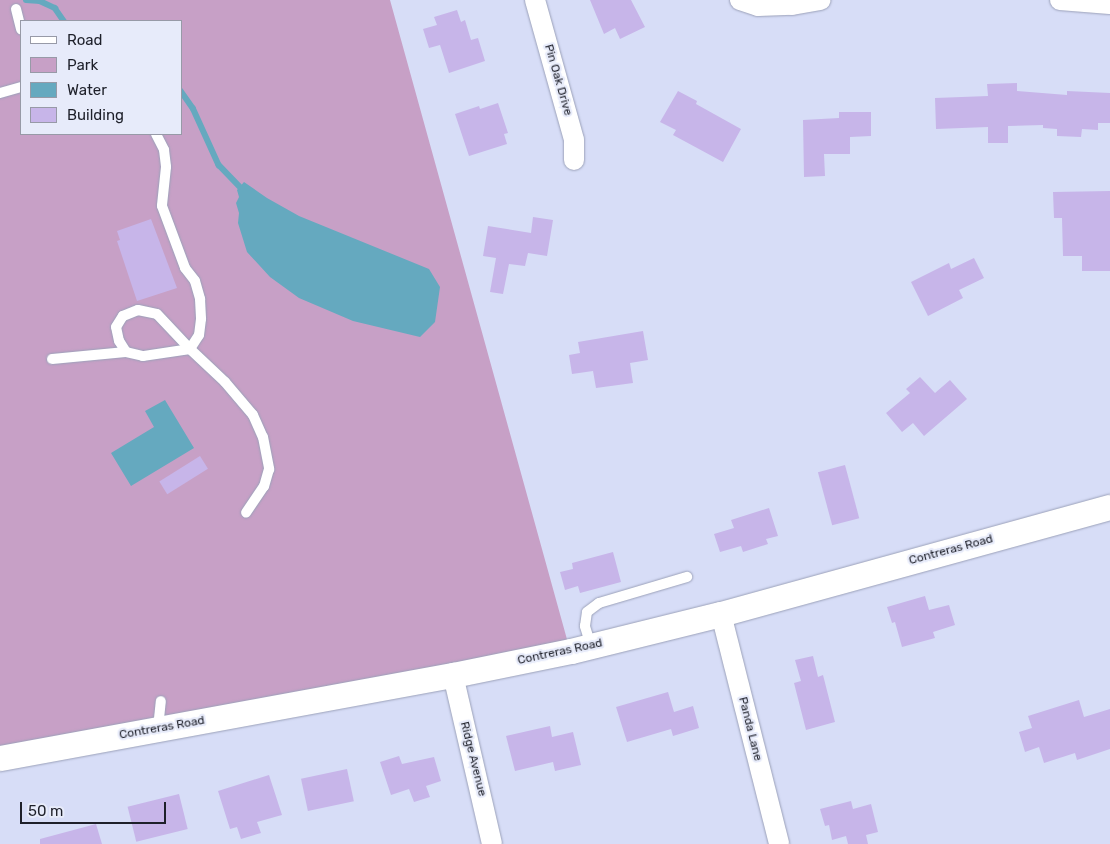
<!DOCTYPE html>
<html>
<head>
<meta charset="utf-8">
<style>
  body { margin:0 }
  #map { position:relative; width:1110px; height:844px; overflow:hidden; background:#d7ddf7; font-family:Rubik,sans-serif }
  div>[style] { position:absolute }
  .green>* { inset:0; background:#c7a0c6 }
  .water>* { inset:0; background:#65a9bf }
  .stream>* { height:5.5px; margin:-2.75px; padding:0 2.75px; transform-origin:2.75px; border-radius:2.75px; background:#65a9bf }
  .building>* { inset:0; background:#c7b5e9; transform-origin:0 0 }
  .roads { filter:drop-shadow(0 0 1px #9ba1b9) drop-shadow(0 0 1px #9ba1b9) }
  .service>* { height:10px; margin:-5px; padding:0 5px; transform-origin:5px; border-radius:5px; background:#fff }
  .minor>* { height:20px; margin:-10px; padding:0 10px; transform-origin:10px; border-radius:10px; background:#fff }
  .tertiary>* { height:25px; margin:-12.5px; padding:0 12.5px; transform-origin:12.5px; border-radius:12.5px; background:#fff }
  span { translate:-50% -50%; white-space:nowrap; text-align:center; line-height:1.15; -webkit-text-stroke:4.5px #e7ebfa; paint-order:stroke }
  .street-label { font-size:12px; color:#1e202a }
  .legend { position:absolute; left:20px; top:20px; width:162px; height:115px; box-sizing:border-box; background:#e7ebfa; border:1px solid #979aa7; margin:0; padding:6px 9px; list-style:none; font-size:15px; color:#1e202a }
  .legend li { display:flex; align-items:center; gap:10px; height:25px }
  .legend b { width:25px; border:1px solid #979aa7 }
  .scale { position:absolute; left:20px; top:802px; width:146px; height:22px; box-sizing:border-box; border:2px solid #1e202a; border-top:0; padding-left:6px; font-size:15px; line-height:18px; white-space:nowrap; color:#1e202a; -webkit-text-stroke:4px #e7ebfa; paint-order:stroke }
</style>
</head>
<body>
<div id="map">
  <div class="green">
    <div style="clip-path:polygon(evenodd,0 0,390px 0,568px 643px,0 748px,0 0,21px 21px,181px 21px,181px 134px,21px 134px,21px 21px)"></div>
  </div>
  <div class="water">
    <div style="clip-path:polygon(244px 182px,267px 198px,299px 216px,429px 269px,440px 287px,435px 322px,420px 337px,353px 321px,299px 298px,270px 277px,247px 252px,238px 223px,239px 213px,236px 203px,239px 197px,237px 190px)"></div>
    <div style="clip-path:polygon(165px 400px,194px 448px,131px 486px,111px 453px,154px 427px,145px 411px)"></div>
  </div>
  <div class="stream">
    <div style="left:26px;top:0;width:14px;rotate:4deg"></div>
    <div style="left:40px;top:1px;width:17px;rotate:25deg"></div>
    <div style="left:55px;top:8px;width:16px;rotate:55deg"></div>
    <div style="left:181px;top:91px;width:21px;rotate:55deg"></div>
    <div style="left:193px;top:108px;width:63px;rotate:65.5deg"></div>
    <div style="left:219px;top:165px;width:30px;rotate:46deg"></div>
  </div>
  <div class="building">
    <div style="clip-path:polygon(590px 0,631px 0,645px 27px,620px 39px,615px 28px,604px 34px)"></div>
    <div style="clip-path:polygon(457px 10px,461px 22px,465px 20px,471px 40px,478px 38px,485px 61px,449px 73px,440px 45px,429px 48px,423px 29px,437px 25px,434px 17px)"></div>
    <div style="clip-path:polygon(1017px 83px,1017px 91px,1067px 95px,1067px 91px,1110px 93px,1110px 123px,1098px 123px,1098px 130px,1082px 129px,1081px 137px,1057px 136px,1057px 129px,1043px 128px,1043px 125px,1008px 126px,1008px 143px,988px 143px,988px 127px,936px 129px,935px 98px,988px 96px,987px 84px)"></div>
    <div style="clip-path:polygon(678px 91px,697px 101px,696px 104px,741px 129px,723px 162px,673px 135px,676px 130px,660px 122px)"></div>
    <div style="clip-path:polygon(498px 103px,508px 133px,504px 134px,507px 144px,469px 156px,455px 114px,479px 106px,480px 109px)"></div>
    <div style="clip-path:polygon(839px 112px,871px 112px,871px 136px,850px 137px,850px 154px,824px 154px,825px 176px,804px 177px,803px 120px,839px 118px)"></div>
    <div style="clip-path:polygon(1110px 191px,1110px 271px,1082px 271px,1082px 256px,1063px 256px,1062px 218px,1054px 218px,1053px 192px)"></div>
    <div style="clip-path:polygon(533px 217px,553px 220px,547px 256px,528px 253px,525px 266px,509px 264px,503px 294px,490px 292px,496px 258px,483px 256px,488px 226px,531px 233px)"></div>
    <div style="clip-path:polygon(151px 219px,177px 288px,137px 301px,117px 241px,120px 240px,117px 231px)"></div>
    <div style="clip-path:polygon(974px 258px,984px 278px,959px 290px,963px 298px,928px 316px,911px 282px,949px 263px,951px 269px)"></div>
    <div style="clip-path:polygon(643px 331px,648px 360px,630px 363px,633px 383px,596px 388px,593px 371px,572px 374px,569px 355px,580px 353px,578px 342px)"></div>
    <div style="clip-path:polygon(920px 377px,935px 393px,950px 380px,967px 399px,924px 436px,913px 423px,902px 432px,886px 413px,910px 393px,906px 389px)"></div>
    <div style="left:200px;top:456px;width:15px;height:48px;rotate:58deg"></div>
    <div style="left:845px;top:465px;width:55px;height:28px;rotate:75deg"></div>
    <div style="clip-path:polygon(769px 508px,778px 536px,766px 539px,768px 544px,743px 552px,741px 546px,720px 552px,714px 534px,734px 528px,731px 520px)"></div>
    <div style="clip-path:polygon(613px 552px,621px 582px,580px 593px,578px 586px,565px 590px,560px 572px,573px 569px,572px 563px)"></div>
    <div style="clip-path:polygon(925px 596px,929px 610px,949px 605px,955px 625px,933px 632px,935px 638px,902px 647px,895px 622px,892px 623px,887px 607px)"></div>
    <div style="clip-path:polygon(813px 656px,818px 677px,823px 675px,835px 722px,806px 730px,794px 683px,801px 681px,795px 660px)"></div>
    <div style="clip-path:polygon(668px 692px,674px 712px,693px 706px,699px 728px,673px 736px,671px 729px,627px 742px,616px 707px)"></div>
    <div style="clip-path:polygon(1079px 700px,1084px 717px,1110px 709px,1110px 749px,1077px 760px,1075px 753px,1044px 763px,1039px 747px,1025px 752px,1019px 732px,1032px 728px,1028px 716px)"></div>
    <div style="clip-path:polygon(550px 726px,552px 737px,573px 732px,581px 765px,555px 771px,553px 762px,515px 771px,506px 736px)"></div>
    <div style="clip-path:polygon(399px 756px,402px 764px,434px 757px,441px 781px,426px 786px,430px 797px,414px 802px,409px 789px,391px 795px,380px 762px)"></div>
    <div style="left:347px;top:769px;width:33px;height:47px;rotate:78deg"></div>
    <div style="clip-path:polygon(269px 775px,282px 815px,257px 822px,261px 833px,241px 839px,237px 827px,230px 829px,218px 791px)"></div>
    <div style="left:179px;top:794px;width:36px;height:53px;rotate:76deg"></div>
    <div style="clip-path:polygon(851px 801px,853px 809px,871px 804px,878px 832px,866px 835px,868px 844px,848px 844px,846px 836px,832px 840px,829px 825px,825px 826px,820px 809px)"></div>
    <div style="clip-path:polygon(96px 824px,102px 844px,40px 844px,40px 839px)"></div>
  </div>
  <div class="roads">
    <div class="service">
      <div style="left:16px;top:9px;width:21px;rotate:76deg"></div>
      <div style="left:0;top:93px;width:22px;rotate:-16deg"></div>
      <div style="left:156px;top:134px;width:18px;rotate:63deg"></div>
      <div style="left:164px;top:150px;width:17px;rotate:83deg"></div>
      <div style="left:166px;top:167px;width:39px;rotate:96deg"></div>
      <div style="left:162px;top:206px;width:66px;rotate:69.6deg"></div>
      <div style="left:185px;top:268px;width:16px;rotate:52deg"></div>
      <div style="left:195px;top:281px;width:19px;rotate:74deg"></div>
      <div style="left:200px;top:299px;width:20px;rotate:87deg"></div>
      <div style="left:201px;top:319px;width:16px;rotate:97deg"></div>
      <div style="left:199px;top:335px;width:17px;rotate:123deg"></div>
      <div style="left:190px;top:349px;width:48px;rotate:171.5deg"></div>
      <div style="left:143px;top:356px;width:17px;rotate:-167deg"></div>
      <div style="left:126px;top:352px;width:13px;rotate:-122deg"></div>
      <div style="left:119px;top:341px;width:14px;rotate:-102deg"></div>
      <div style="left:116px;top:327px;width:13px;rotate:-58deg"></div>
      <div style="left:123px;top:316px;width:16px;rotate:-22deg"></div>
      <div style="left:138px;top:310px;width:19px;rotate:12deg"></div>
      <div style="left:157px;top:314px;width:48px;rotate:46.7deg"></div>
      <div style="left:190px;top:349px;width:48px;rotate:43.3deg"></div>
      <div style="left:225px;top:382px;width:43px;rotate:49.7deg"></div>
      <div style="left:253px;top:415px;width:24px;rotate:66deg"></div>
      <div style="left:263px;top:437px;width:33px;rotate:79deg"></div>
      <div style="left:269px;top:469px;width:18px;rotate:106deg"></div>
      <div style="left:264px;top:486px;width:32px;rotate:124deg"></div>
      <div style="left:52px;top:359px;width:74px;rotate:-5.4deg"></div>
      <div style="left:591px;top:646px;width:21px;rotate:-107deg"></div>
      <div style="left:585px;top:626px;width:14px;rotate:-82deg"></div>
      <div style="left:587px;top:612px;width:15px;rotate:-37deg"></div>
      <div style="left:599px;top:603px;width:92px;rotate:-16.5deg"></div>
      <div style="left:158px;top:728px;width:27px;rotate:-84deg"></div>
    </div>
    <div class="minor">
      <div style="left:535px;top:0;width:145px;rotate:74.4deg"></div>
      <div style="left:574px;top:140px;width:20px;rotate:90deg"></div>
      <div style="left:740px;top:0;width:19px;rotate:18deg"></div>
      <div style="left:758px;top:6px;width:34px;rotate:-2deg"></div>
      <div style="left:792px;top:5px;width:29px;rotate:-10deg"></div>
      <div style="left:1060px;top:0;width:50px;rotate:4.6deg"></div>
      <div style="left:721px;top:614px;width:237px;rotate:75.8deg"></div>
      <div style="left:453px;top:675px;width:173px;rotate:77deg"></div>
    </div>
    <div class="tertiary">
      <div style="left:0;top:758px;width:461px;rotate:-10.4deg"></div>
      <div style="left:453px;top:675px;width:120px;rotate:-11.5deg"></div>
      <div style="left:571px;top:651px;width:154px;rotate:-13.9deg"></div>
      <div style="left:721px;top:614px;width:403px;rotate:-15.4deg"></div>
    </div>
  </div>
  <div class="street-label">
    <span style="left:558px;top:80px;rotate:74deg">Pin Oak Drive</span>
    <span style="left:951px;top:550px;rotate:-15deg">Contreras Road</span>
    <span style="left:560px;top:652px;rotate:-12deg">Contreras Road</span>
    <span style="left:162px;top:728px;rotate:-10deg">Contreras Road</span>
    <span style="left:750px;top:729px;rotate:76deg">Panda Lane</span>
    <span style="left:473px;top:759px;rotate:76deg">Ridge Avenue</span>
  </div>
  <ul class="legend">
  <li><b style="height:6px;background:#fff"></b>Road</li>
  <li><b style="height:14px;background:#c7a0c6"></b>Park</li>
  <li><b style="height:14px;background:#65a9bf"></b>Water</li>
  <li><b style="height:14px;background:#c7b5e9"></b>Building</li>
  </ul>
  <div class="scale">50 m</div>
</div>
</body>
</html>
